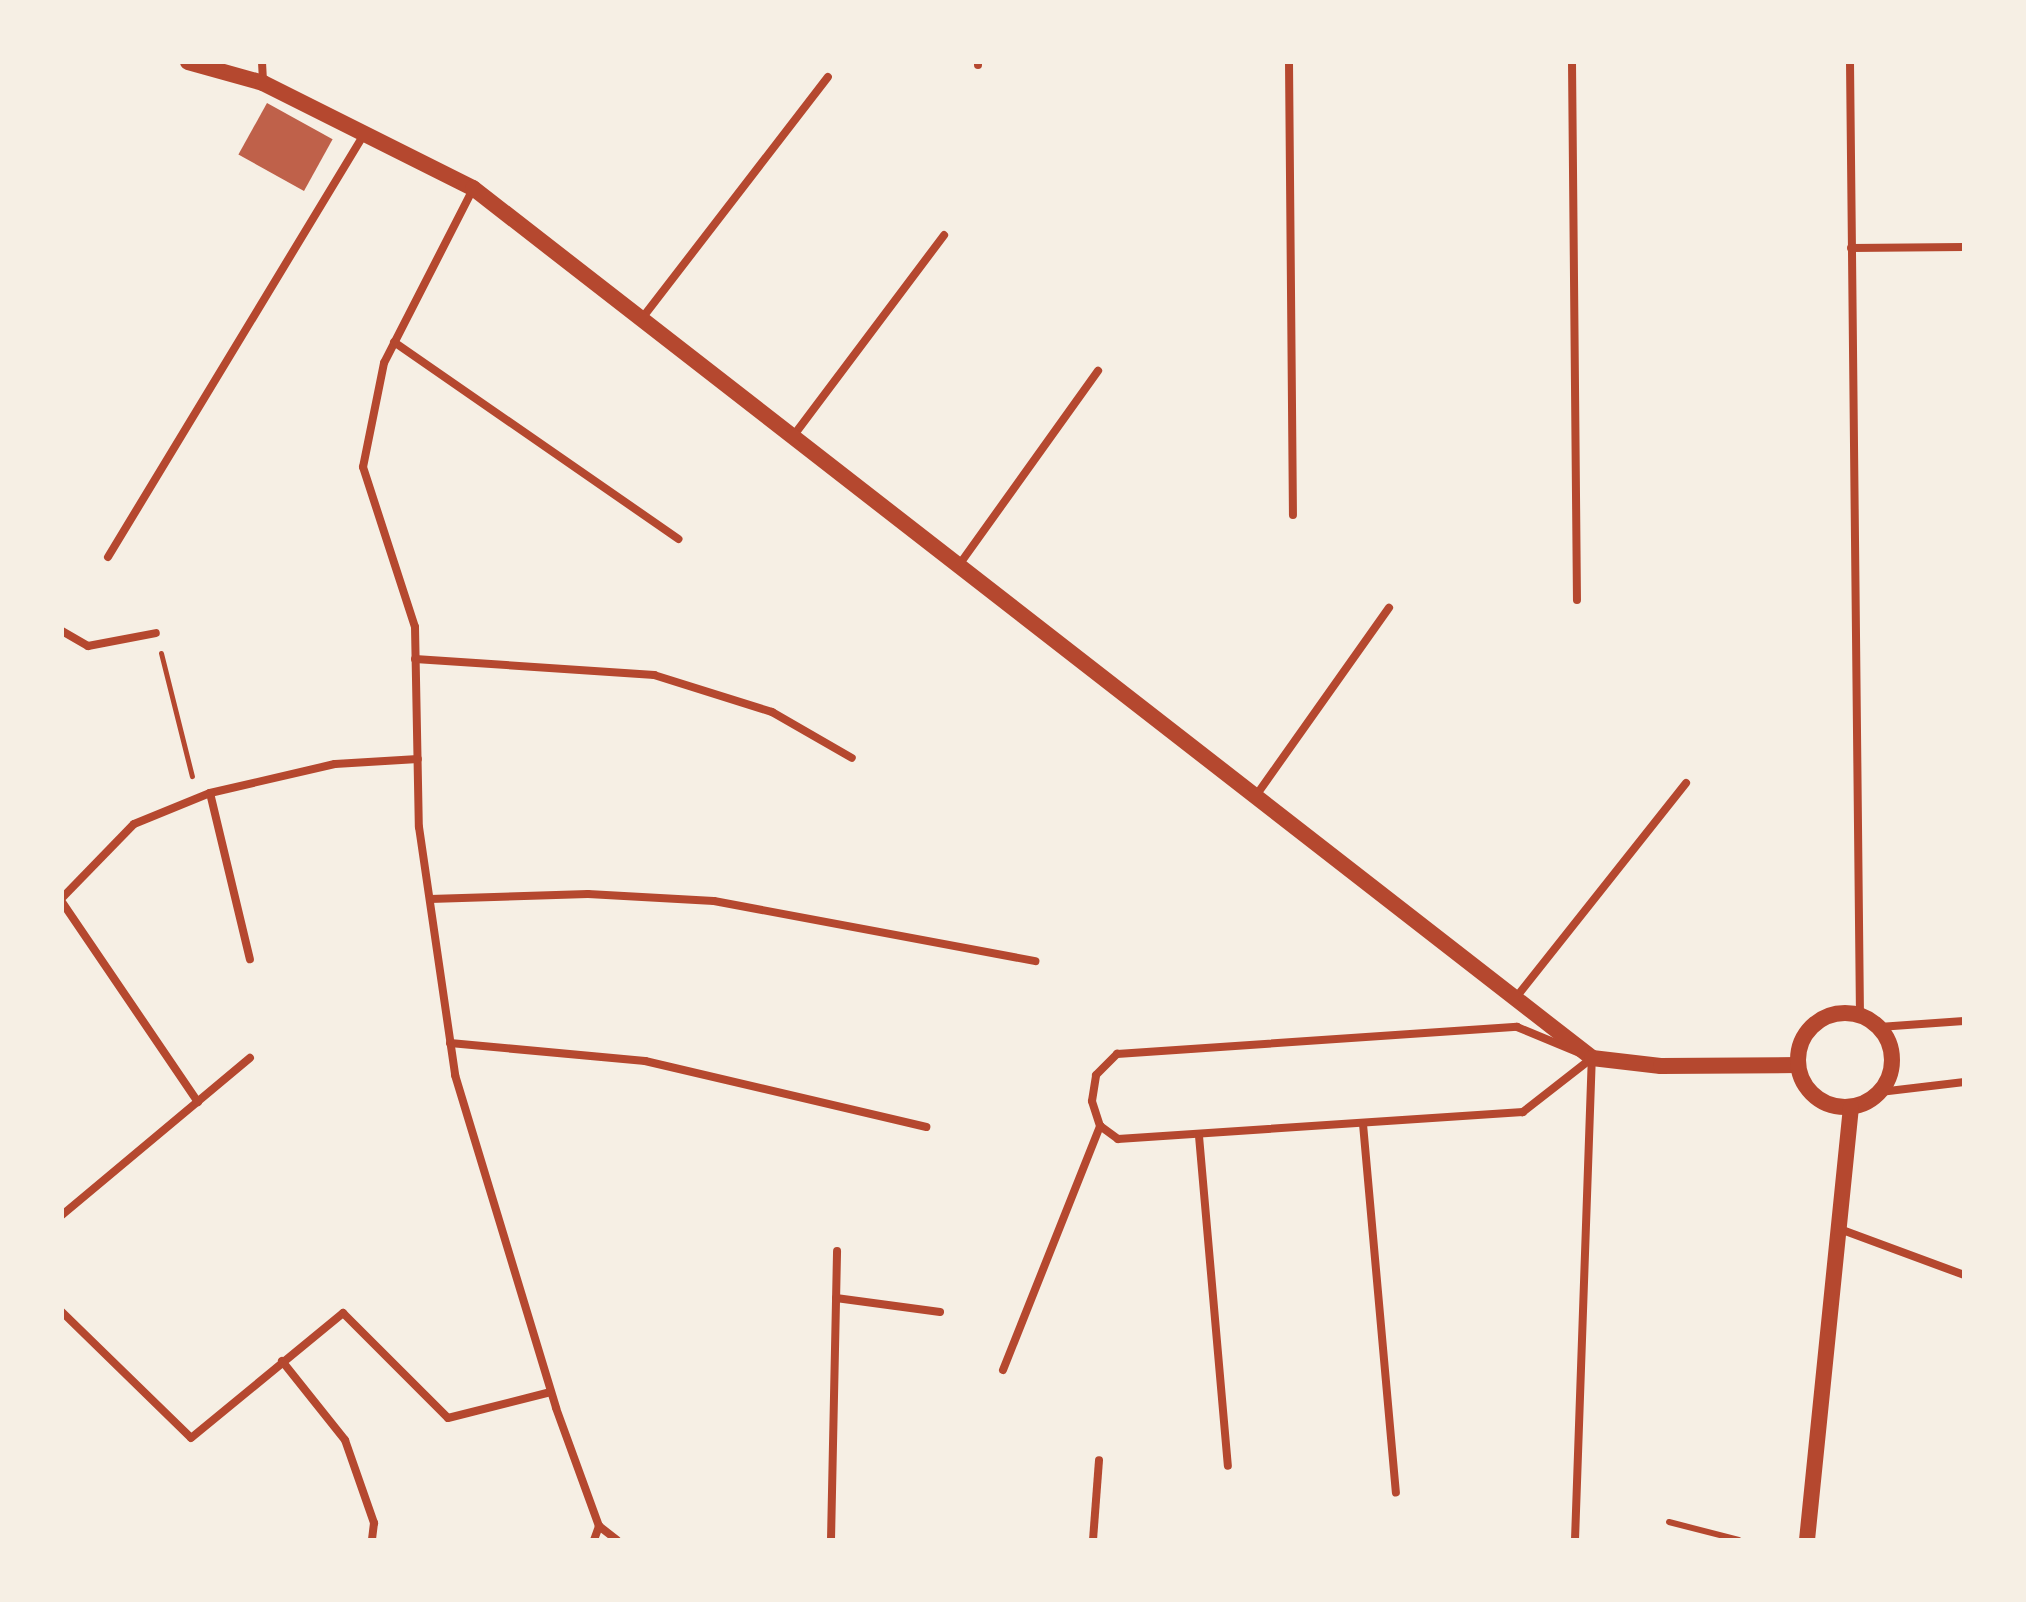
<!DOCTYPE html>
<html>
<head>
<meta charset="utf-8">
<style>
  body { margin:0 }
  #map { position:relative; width:2026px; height:1602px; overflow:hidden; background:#f6efe4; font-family:"Noto Sans",sans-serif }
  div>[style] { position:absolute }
  .building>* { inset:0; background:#bf614a; transform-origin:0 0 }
  .path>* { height:5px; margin:-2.5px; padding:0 2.5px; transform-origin:2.5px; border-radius:2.5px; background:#b5482f }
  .service>* { height:6px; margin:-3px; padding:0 3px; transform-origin:3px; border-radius:3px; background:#b5482f }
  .minor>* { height:8px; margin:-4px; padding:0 4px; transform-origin:4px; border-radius:4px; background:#b5482f }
  .secondary>* { height:16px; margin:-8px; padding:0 8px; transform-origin:8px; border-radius:8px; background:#b5482f }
  .secondary>.ring { margin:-8px; padding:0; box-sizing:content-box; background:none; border:16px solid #b5482f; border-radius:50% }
  span { translate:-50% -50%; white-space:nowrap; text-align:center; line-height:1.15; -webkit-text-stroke:7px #f6efe4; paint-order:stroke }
  .frame { position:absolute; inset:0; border:64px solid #f6efe4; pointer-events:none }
</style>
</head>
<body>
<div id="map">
  <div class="building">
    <div style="left:267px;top:103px;width:75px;height:59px;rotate:29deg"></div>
  </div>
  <div class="path">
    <div style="left:161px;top:653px;width:127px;rotate:75.9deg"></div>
  </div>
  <div class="service">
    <div style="left:1669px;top:1522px;width:72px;rotate:14.4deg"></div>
  </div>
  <div class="minor">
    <div style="left:262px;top:62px;width:21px;rotate:87deg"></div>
    <div style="left:978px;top:62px;width:3px;rotate:90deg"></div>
    <div style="left:1289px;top:62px;width:453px;rotate:89.5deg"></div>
    <div style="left:1572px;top:62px;width:538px;rotate:89.47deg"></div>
    <div style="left:1850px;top:62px;width:953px;rotate:89.4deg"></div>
    <div style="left:473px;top:189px;width:195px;rotate:117.1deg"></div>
    <div style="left:384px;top:363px;width:106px;rotate:101.4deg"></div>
    <div style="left:363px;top:467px;width:168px;rotate:72deg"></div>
    <div style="left:415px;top:627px;width:200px;rotate:88.9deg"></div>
    <div style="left:419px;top:827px;width:251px;rotate:81.7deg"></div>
    <div style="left:455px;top:1075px;width:348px;rotate:73.1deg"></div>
    <div style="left:556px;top:1408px;width:126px;rotate:70deg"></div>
    <div style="left:599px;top:1526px;width:23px;rotate:38deg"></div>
    <div style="left:1851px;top:248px;width:113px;rotate:-0.5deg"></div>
    <div style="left:643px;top:317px;width:303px;rotate:-52.4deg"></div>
    <div style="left:394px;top:342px;width:346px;rotate:34.7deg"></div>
    <div style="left:794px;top:435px;width:250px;rotate:-53.1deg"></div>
    <div style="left:108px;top:557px;width:496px;rotate:-58.8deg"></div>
    <div style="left:959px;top:565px;width:239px;rotate:-54.4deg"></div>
    <div style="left:62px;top:631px;width:30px;rotate:30deg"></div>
    <div style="left:88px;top:646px;width:69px;rotate:-10.8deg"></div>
    <div style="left:415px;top:659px;width:240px;rotate:3.8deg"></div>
    <div style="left:654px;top:675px;width:124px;rotate:17.4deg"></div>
    <div style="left:772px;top:712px;width:92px;rotate:29.9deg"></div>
    <div style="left:210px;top:793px;width:171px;rotate:76.5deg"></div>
    <div style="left:1255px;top:797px;width:232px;rotate:-54.7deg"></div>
    <div style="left:62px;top:898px;width:103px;rotate:-45.8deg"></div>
    <div style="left:134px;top:824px;width:82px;rotate:-22.2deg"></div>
    <div style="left:210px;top:793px;width:128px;rotate:-13.1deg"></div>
    <div style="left:335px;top:764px;width:83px;rotate:-3.4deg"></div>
    <div style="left:430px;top:899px;width:158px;rotate:-1.8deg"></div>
    <div style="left:588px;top:894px;width:126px;rotate:3.2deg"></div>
    <div style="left:714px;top:901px;width:327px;rotate:10.6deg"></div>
    <div style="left:62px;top:902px;width:242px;rotate:55.8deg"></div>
    <div style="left:1514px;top:1000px;width:277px;rotate:-51.6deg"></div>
    <div style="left:1517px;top:1027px;width:81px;rotate:22.5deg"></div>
    <div style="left:1592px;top:1058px;width:88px;rotate:142deg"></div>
    <div style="left:1523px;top:1112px;width:406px;rotate:176.2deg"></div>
    <div style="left:1118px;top:1139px;width:22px;rotate:-144deg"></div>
    <div style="left:1100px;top:1126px;width:26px;rotate:-108deg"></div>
    <div style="left:1092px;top:1101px;width:26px;rotate:-81deg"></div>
    <div style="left:1096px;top:1075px;width:30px;rotate:-45deg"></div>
    <div style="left:1117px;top:1054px;width:401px;rotate:-3.9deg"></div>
    <div style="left:1879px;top:1027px;width:85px;rotate:-4deg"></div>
    <div style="left:450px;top:1043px;width:196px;rotate:5.3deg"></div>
    <div style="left:645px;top:1061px;width:289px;rotate:13.2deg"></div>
    <div style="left:1880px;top:1092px;width:85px;rotate:-6.8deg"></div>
    <div style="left:1363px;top:1124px;width:370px;rotate:84.9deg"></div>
    <div style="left:1199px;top:1136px;width:331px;rotate:85deg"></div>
    <div style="left:62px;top:1215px;width:245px;rotate:-39.9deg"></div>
    <div style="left:1837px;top:1228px;width:135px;rotate:20.3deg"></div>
    <div style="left:836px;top:1298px;width:105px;rotate:7.7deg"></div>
    <div style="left:62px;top:1312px;width:180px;rotate:44.3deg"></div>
    <div style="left:191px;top:1438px;width:197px;rotate:-39.4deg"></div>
    <div style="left:343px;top:1313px;width:148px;rotate:45deg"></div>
    <div style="left:448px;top:1418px;width:106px;rotate:-14.2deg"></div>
    <div style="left:282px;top:1361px;width:101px;rotate:51.4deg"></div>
    <div style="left:345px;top:1440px;width:88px;rotate:70.7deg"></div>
    <div style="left:374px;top:1523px;width:17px;rotate:97deg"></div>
    <div style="left:1003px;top:1370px;width:263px;rotate:-68.3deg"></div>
    <div style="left:594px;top:1540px;width:15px;rotate:-70deg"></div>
    <div style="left:831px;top:1540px;width:289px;rotate:-88.8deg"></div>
    <div style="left:1093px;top:1540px;width:80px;rotate:-85.7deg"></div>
    <div style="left:1575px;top:1540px;width:482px;rotate:-88deg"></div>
  </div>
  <div class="secondary">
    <div style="left:188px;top:62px;width:78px;rotate:15.6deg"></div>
    <div style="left:263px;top:83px;width:235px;rotate:26.6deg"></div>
    <div style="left:473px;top:188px;width:1417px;rotate:37.86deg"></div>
    <div style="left:1592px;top:1058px;width:69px;rotate:6.6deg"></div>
    <div style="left:1661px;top:1066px;width:137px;rotate:-0.4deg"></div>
    <div class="ring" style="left:1798px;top:1013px;width:78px;height:78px"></div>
    <div style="left:1807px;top:1540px;width:435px;rotate:-84.2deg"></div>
  </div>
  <div class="frame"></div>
</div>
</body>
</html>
